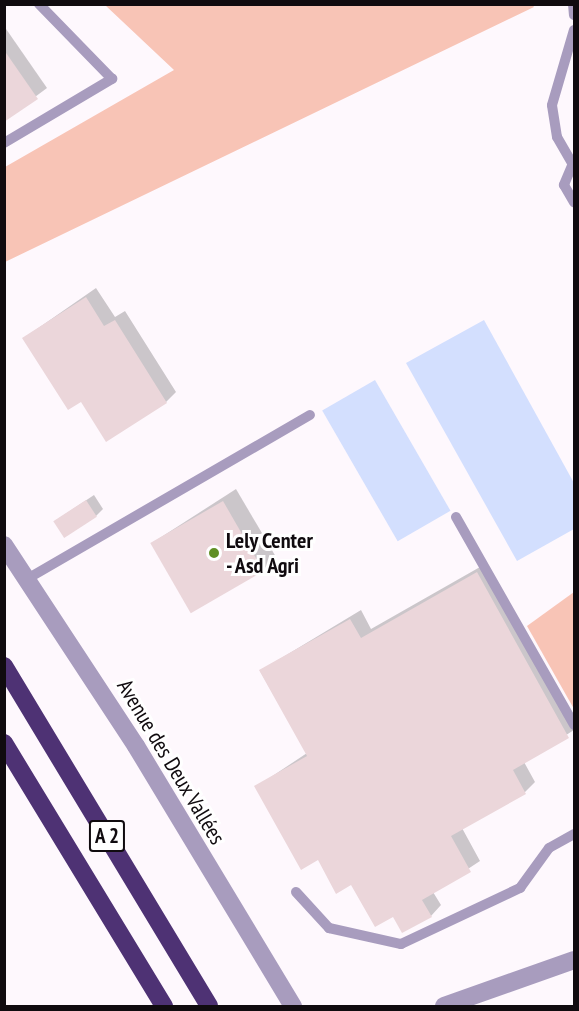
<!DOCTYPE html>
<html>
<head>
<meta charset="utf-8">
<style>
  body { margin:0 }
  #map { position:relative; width:579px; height:1011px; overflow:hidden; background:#fef8fd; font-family:"PT Sans Narrow",sans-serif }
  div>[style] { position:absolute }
  .green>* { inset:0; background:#f8c4b6 }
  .water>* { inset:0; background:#d3dffe; transform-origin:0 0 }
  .shadow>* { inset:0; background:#0003 }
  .building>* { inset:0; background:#ebd6da; transform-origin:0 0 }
  .lane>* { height:10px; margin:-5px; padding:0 5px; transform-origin:5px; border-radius:5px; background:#a89cbe }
  .street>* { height:18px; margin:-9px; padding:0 9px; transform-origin:9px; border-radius:9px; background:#a89cbe }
  .highway>* { height:18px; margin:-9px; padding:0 9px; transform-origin:9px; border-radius:9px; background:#4e3274 }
  .dots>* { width:16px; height:16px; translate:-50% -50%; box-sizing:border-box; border:3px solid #fff; border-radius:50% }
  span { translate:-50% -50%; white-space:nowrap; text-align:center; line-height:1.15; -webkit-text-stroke:6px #fff; paint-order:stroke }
  .shield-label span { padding:2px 4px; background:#fff; border:2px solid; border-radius:4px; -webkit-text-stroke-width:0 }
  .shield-label { font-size:21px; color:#100b0f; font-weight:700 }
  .poi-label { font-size:22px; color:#100b0f; font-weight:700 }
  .left { translate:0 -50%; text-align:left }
  .street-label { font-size:22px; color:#100b0f }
  .frame { position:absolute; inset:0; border:6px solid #100b0f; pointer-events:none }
</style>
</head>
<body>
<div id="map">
  <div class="green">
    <div style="clip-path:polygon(105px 5px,532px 4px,534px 7px,5px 262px,5px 167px,174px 70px)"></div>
    <div style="clip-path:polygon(574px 592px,574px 709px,527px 626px)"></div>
  </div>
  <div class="water">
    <div style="clip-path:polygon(484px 320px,574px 483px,574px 529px,517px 561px,406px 363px)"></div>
    <div style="left:375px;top:380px;width:151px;height:61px;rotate:60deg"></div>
  </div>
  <div class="shadow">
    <div style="clip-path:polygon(4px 26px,47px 88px,4px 120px)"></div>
    <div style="clip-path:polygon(96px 288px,115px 317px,125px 311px,176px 392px,166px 402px,81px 400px,24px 338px)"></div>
    <div style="clip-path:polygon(236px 489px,276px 557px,263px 570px,152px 543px)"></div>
    <div style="clip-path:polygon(94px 495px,103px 509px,96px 516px,55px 521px)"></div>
    <div style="clip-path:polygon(487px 563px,574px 719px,574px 730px,524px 762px,535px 782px,525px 792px,462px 828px,480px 861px,433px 892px,441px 905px,431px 916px,393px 915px,318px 858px,256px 787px,307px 753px,260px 671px,361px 610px,371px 629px)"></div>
  </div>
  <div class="building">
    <div style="clip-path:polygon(4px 50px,38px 99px,4px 122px)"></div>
    <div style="clip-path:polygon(86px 297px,104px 326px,115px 320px,167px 403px,106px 442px,81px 402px,68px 410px,22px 338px)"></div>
    <div style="left:86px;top:500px;width:20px;height:39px;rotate:57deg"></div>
    <div style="left:223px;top:501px;width:81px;height:84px;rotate:60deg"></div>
    <div style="clip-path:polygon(477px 572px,569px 738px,513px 770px,526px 794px,451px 836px,471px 872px,422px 900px,432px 917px,402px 933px,393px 917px,375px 927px,351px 885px,336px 894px,318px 860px,301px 870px,254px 786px,307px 756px,259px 670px,350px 619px,361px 638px)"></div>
  </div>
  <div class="lane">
    <div style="left:573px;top:4px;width:11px;rotate:85deg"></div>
    <div style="left:4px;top:143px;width:126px;rotate:-30.7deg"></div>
    <div style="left:112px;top:79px;width:105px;rotate:-134.2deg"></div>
    <div style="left:574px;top:161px;width:26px;rotate:113deg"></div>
    <div style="left:564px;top:185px;width:20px;rotate:60deg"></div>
    <div style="left:572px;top:163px;width:30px;rotate:-120deg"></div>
    <div style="left:557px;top:137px;width:32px;rotate:-99deg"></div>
    <div style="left:552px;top:105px;width:78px;rotate:-73.7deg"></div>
    <div style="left:456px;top:517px;width:239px;rotate:60.4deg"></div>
    <div style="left:27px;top:579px;width:327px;rotate:-30.1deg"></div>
    <div style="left:296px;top:892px;width:49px;rotate:47.5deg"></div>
    <div style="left:329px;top:928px;width:74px;rotate:12.5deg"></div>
    <div style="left:401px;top:944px;width:132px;rotate:-25.2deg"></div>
    <div style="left:520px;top:888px;width:49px;rotate:-54.1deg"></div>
    <div style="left:549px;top:848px;width:29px;rotate:-29deg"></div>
  </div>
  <div class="street">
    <div style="left:4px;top:545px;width:240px;rotate:56.7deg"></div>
    <div style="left:136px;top:746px;width:304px;rotate:58.9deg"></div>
    <div style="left:444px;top:1006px;width:138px;rotate:-19.5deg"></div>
  </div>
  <div class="highway">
    <div style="left:4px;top:666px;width:397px;rotate:58.9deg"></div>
    <div style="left:4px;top:743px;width:308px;rotate:58.7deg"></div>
  </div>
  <div class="dots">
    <div style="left:214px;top:553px;background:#608f24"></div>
  </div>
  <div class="shield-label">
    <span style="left:107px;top:836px">A 2</span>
  </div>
  <div class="poi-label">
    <span class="left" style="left:226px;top:553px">Lely Center<br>- Asd Agri</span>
  </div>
  <div class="street-label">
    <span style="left:171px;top:762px;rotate:59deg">Avenue des Deux Vallées</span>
  </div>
  <div class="frame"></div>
</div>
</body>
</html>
